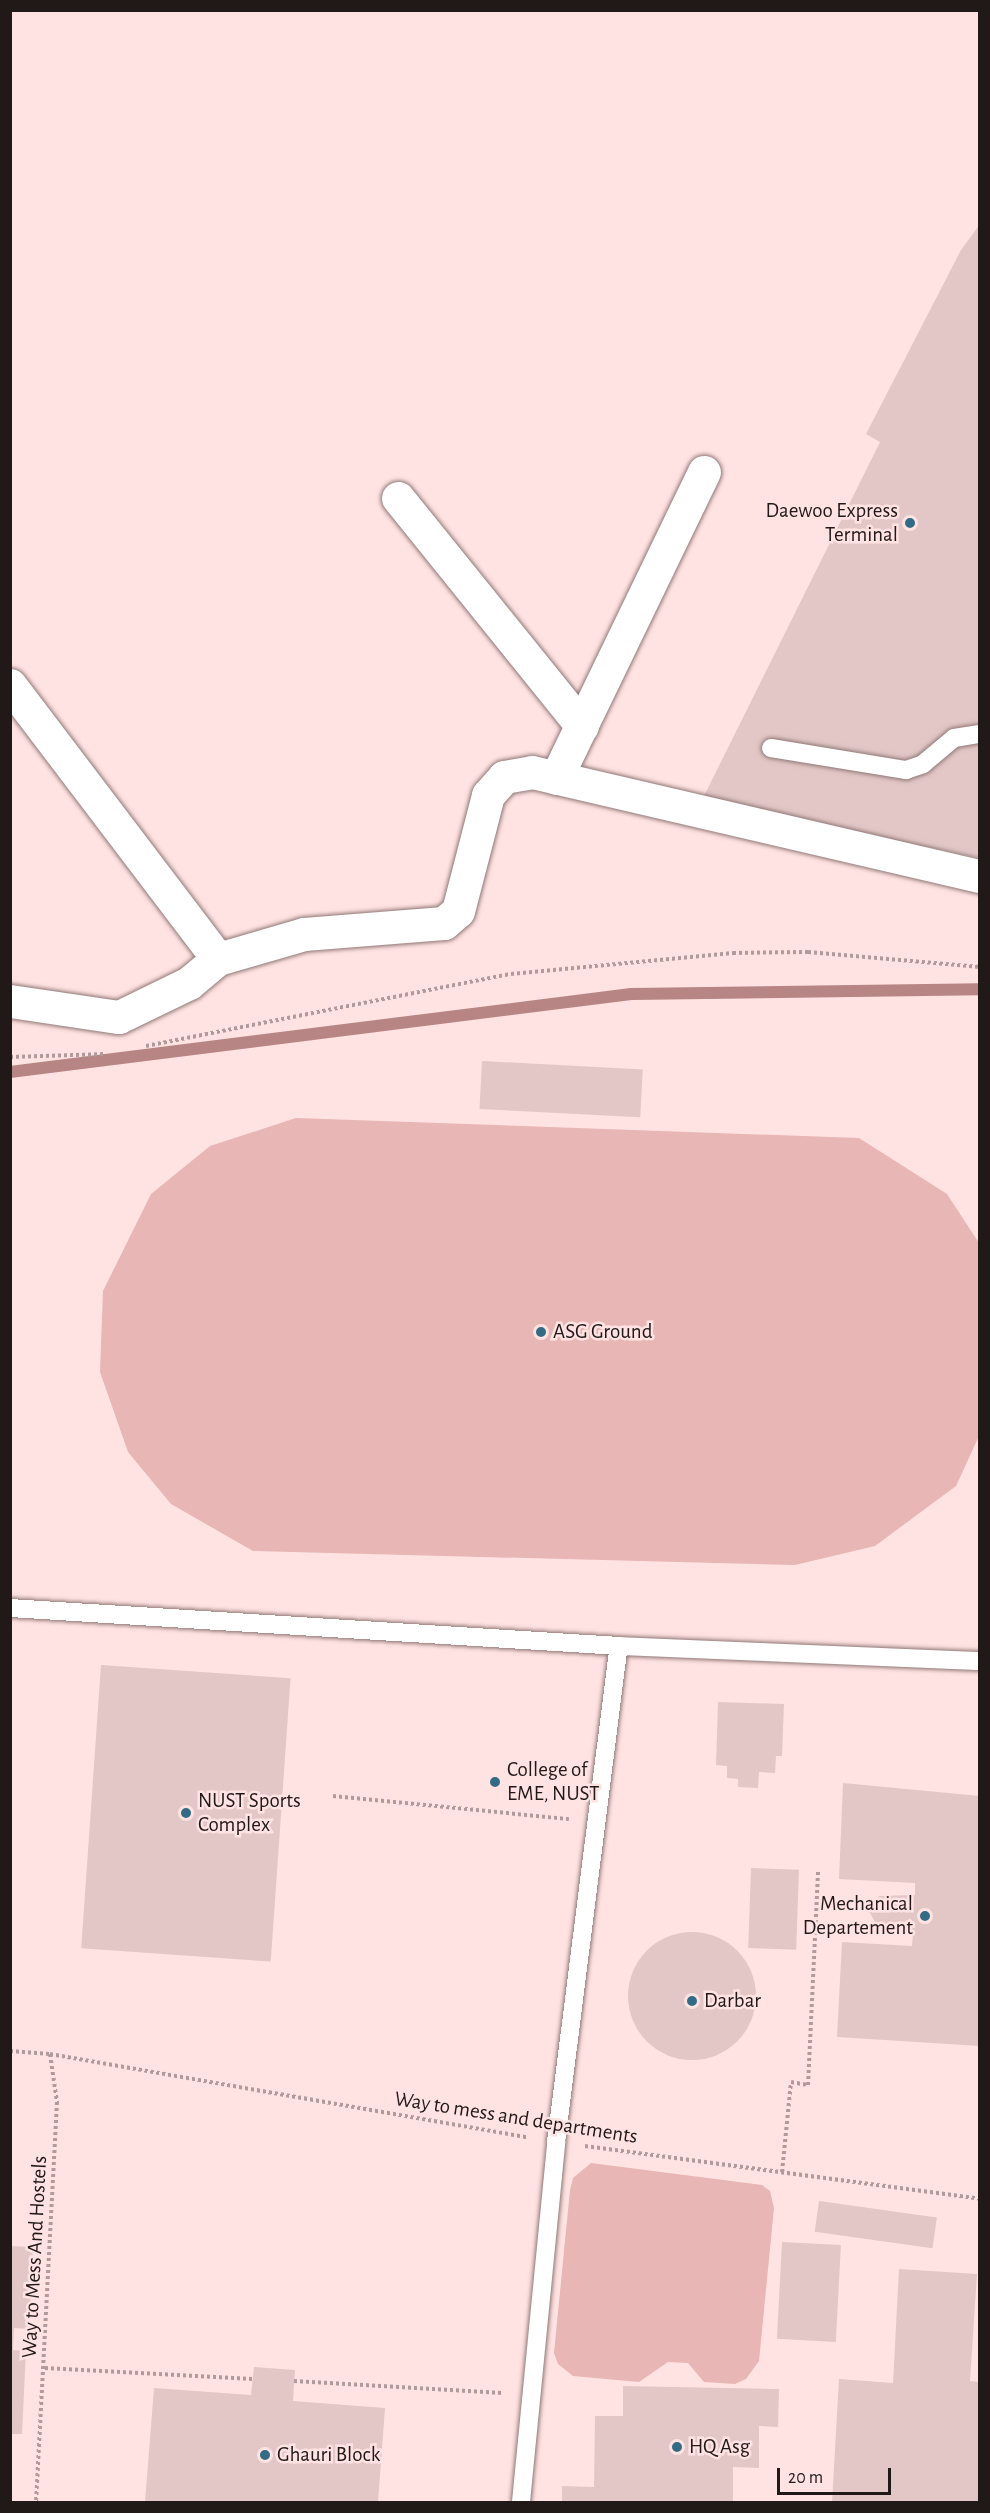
<!DOCTYPE html>
<html>
<head>
<meta charset="utf-8">
<style>
  body { margin:0 }
  #map { position:relative; width:990px; height:2513px; overflow:hidden; background:#ffe3e2; font-family:"Alegreya Sans",sans-serif }
  div>[style] { position:absolute }
  .green>* { inset:0; background:#e7b6b5 }
  .stream>* { height:12px; margin:-6px; padding:0 6px; transform-origin:6px; border-radius:6px; background:#b78584 }
  .building>* { inset:0; background:#e2c7c6; transform-origin:0 0 }
  .round { border-radius:50% }
  .path>* { height:4px; margin-top:-2px; transform-origin:0; background:repeating-linear-gradient(90deg,#b09b9a 0 3px,transparent 0 6px) }
  .roads { filter:drop-shadow(0 0 2px #907877) drop-shadow(0 0 2px #907877) }
  .lane>* { height:18px; margin:-9px; padding:0 9px; transform-origin:9px; border-radius:9px; background:#fff }
  .street>* { height:33px; margin:-16.5px; padding:0 16.5px; transform-origin:16.5px; border-radius:16.5px; background:#fff }
  .dots>* { width:16px; height:16px; translate:-50% -50%; box-sizing:border-box; border:3px solid #ffe3e2; border-radius:50% }
  span { translate:-50% -50%; white-space:nowrap; text-align:center; line-height:1.15; -webkit-text-stroke:5px #ffe3e2; paint-order:stroke }
  .poi-label { font-size:21px; color:#211818 }
  .right { translate:-100% -50%; text-align:right }
  .left { translate:0 -50%; text-align:left }
  .street-label { font-size:21px; color:#211818 }
  .frame { position:absolute; inset:0; border:12px solid #211818; pointer-events:none }
  .scale { position:absolute; left:777px; top:2468px; width:114px; height:27px; box-sizing:border-box; border:3px solid #211818; border-top:0; padding-left:8px; font-size:18px; line-height:21px; white-space:nowrap; color:#211818; -webkit-text-stroke:4px #ffe3e2; paint-order:stroke }
</style>
</head>
<body>
<div id="map">
  <div class="green">
    <div style="clip-path:polygon(296px 1118px,859px 1138px,947px 1194px,979px 1243px,979px 1436px,956px 1486px,875px 1546px,795px 1565px,253px 1551px,171px 1504px,128px 1452px,100px 1372px,103px 1291px,151px 1194px,210px 1146px)"></div>
    <div style="clip-path:polygon(591px 2163px,762px 2185px,770px 2191px,774px 2208px,759px 2361px,746px 2379px,735px 2384px,704px 2382px,688px 2363px,668px 2362px,639px 2382px,573px 2376px,558px 2364px,554px 2353px,570px 2190px,573px 2178px)"></div>
  </div>
  <div class="stream">
    <div style="left:10px;top:1072px;width:626px;rotate:-7.16deg"></div>
    <div style="left:631px;top:994px;width:349px;rotate:-0.8deg"></div>
  </div>
  <div class="building">
    <div style="clip-path:polygon(980px 224px,980px 858px,702px 800px,880px 442px,866px 434px,961px 250px)"></div>
    <div style="left:482px;top:1061px;width:161px;height:48px;rotate:3deg"></div>
    <div style="left:101px;top:1665px;width:190px;height:284px;rotate:4deg"></div>
    <div style="clip-path:polygon(718px 1702px,784px 1704px,782px 1756px,776px 1756px,775px 1773px,759px 1772px,758px 1788px,738px 1787px,738px 1779px,727px 1778px,727px 1766px,716px 1765px)"></div>
    <div style="clip-path:polygon(843px 1783px,980px 1796px,980px 2046px,837px 2037px,842px 1942px,912px 1946px,913px 1932px,878px 1928px,869px 1911px,879px 1896px,915px 1895px,915px 1883px,839px 1879px)"></div>
    <div style="left:751px;top:1868px;width:48px;height:80px;rotate:2deg"></div>
    <div class="round" style="left:628px;top:1932px;width:128px;height:128px"></div>
    <div style="left:819px;top:2201px;width:119px;height:31px;rotate:8deg"></div>
    <div style="left:782px;top:2242px;width:59px;height:97px;rotate:3deg"></div>
    <div style="clip-path:polygon(10px 2246px,33px 2247px,29px 2329px,14px 2328px,13px 2350px,26px 2351px,22px 2434px,10px 2434px)"></div>
    <div style="clip-path:polygon(899px 2269px,977px 2274px,970px 2381px,980px 2382px,980px 2502px,832px 2502px,839px 2379px,893px 2383px)"></div>
    <div style="clip-path:polygon(254px 2367px,295px 2370px,293px 2401px,385px 2408px,378px 2502px,145px 2502px,154px 2388px,251px 2395px)"></div>
    <div style="clip-path:polygon(623px 2386px,779px 2389px,778px 2427px,759px 2426px,759px 2468px,733px 2467px,733px 2502px,562px 2502px,562px 2486px,594px 2487px,595px 2416px,623px 2416px)"></div>
  </div>
  <div class="path">
    <div style="left:146px;top:1046px;width:372px;rotate:-11.2deg"></div>
    <div style="left:511px;top:974px;width:223px;rotate:-5.4deg"></div>
    <div style="left:733px;top:953px;width:75px;rotate:-0.8deg"></div>
    <div style="left:808px;top:952px;width:173px;rotate:5deg"></div>
    <div style="left:10px;top:1057px;width:96px;rotate:-1.8deg"></div>
    <div style="left:333px;top:1796px;width:237px;rotate:5.6deg"></div>
    <div style="left:10px;top:2051px;width:40px;rotate:4.3deg"></div>
    <div style="left:50px;top:2054px;width:49px;rotate:81.7deg"></div>
    <div style="left:57px;top:2102px;width:401px;rotate:93deg"></div>
    <div style="left:50px;top:2054px;width:484px;rotate:9.9deg"></div>
    <div style="left:585px;top:2146px;width:399px;rotate:7.6deg"></div>
    <div style="left:782px;top:2172px;width:90px;rotate:-84.3deg"></div>
    <div style="left:791px;top:2082px;width:17px;rotate:10deg"></div>
    <div style="left:808px;top:2085px;width:214px;rotate:-87.3deg"></div>
    <div style="left:45px;top:2368px;width:208px;rotate:3deg"></div>
    <div style="left:294px;top:2381px;width:209px;rotate:3.3deg"></div>
  </div>
  <div class="roads">
    <div class="lane">
      <div style="left:771px;top:748px;width:137px;rotate:9.3deg"></div>
      <div style="left:906px;top:770px;width:18px;rotate:-19deg"></div>
      <div style="left:923px;top:764px;width:40px;rotate:-40deg"></div>
      <div style="left:954px;top:738px;width:26px;rotate:-9deg"></div>
      <div style="left:10px;top:1608px;width:610px;rotate:3.57deg"></div>
      <div style="left:619px;top:1646px;width:361px;rotate:2.4deg"></div>
      <div style="left:521px;top:2502px;width:362px;rotate:-84.4deg"></div>
      <div style="left:556px;top:2142px;width:500px;rotate:-82.8deg"></div>
    </div>
    <div class="street">
      <div style="left:398px;top:498px;width:293px;rotate:51.1deg"></div>
      <div style="left:10px;top:685px;width:344px;rotate:52.8deg"></div>
      <div style="left:556px;top:778px;width:340px;rotate:-64.2deg"></div>
      <div style="left:10px;top:1001px;width:110px;rotate:8.4deg"></div>
      <div style="left:119px;top:1017px;width:78px;rotate:-25.9deg"></div>
      <div style="left:189px;top:983px;width:38px;rotate:-40deg"></div>
      <div style="left:218px;top:959px;width:90px;rotate:-16.2deg"></div>
      <div style="left:304px;top:934px;width:140px;rotate:-4.5deg"></div>
      <div style="left:444px;top:923px;width:18px;rotate:-41deg"></div>
      <div style="left:458px;top:911px;width:120px;rotate:-75.5deg"></div>
      <div style="left:488px;top:795px;width:24px;rotate:-48deg"></div>
      <div style="left:504px;top:777px;width:28px;rotate:-10deg"></div>
      <div style="left:532px;top:772px;width:460px;rotate:13.1deg"></div>
    </div>
  </div>
  <div class="dots">
    <div style="left:910px;top:523px;background:#336b85"></div>
    <div style="left:541px;top:1332px;background:#336b85"></div>
    <div style="left:495px;top:1782px;background:#336b85"></div>
    <div style="left:186px;top:1813px;background:#336b85"></div>
    <div style="left:925px;top:1916px;background:#336b85"></div>
    <div style="left:692px;top:2001px;background:#336b85"></div>
    <div style="left:677px;top:2447px;background:#336b85"></div>
    <div style="left:265px;top:2455px;background:#336b85"></div>
  </div>
  <div class="poi-label">
    <span class="right" style="left:898px;top:523px">Daewoo Express<br>Terminal</span>
    <span class="left" style="left:553px;top:1332px">ASG Ground</span>
    <span class="left" style="left:507px;top:1782px">College of<br>EME, NUST</span>
    <span class="left" style="left:198px;top:1813px">NUST Sports<br>Complex</span>
    <span class="right" style="left:913px;top:1916px">Mechanical<br>Departement</span>
    <span class="left" style="left:704px;top:2001px">Darbar</span>
    <span class="left" style="left:689px;top:2447px">HQ Asg</span>
    <span class="left" style="left:277px;top:2455px">Ghauri Block</span>
  </div>
  <div class="street-label">
    <span style="left:516px;top:2118px;rotate:9deg">Way to mess and departments</span>
    <span style="left:35px;top:2257px;rotate:-87deg">Way to Mess And Hostels</span>
  </div>
  <div class="frame"></div>
  <div class="scale">20 m</div>
</div>
</body>
</html>
